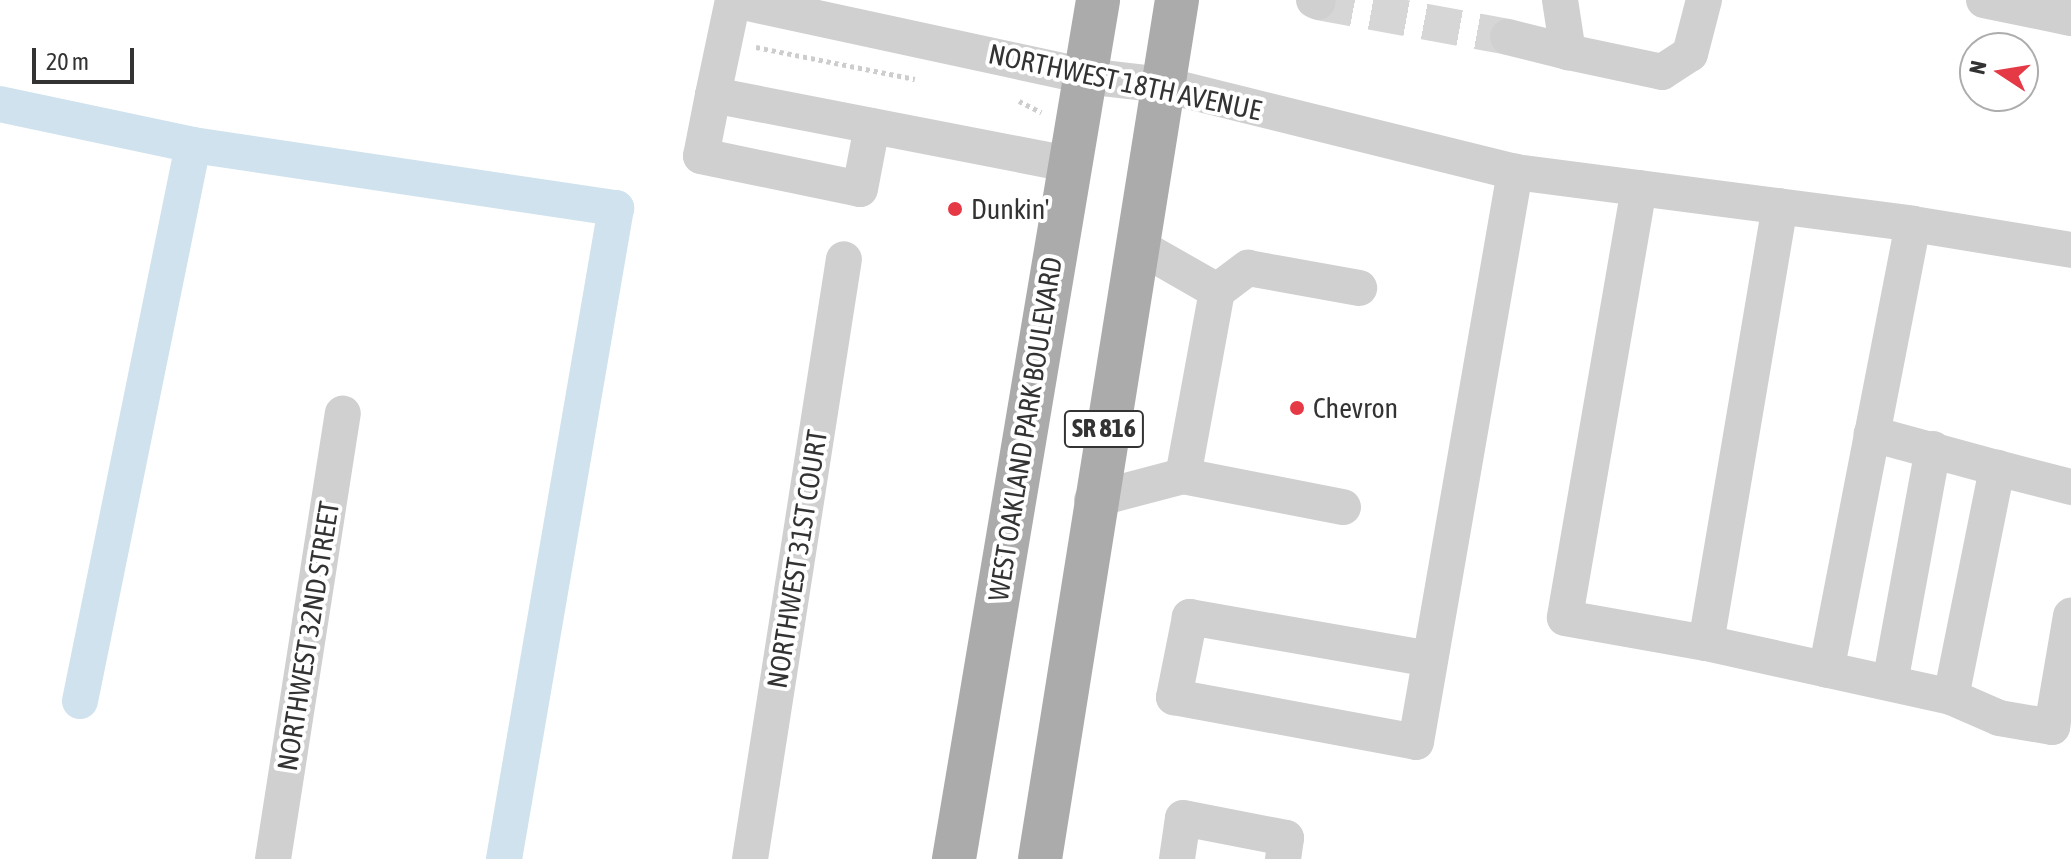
<!DOCTYPE html>
<html>
<head>
<meta charset="utf-8">
<style>
  body { margin:0 }
  #map { position:relative; width:2071px; height:859px; overflow:hidden; background:#fff; font-family:"Asap Condensed",sans-serif }
  div>[style] { position:absolute }
  .canal>* { height:36px; margin:-18px; padding:0 18px; transform-origin:18px; border-radius:18px; background:#cfe2ee }
  .minor-tunnel>* { height:36px; margin-top:-18px; transform-origin:0; background:repeating-linear-gradient(90deg,#d6d6d6 0 36px,transparent 0 54px) }
  .path>* { height:5px; margin-top:-2.5px; transform-origin:0; background:repeating-linear-gradient(90deg,#cdcdcd 0 4px,transparent 0 8px) }
  .minor>* { height:36px; margin:-18px; padding:0 18px; transform-origin:18px; border-radius:18px; background:#d0d0d0 }
  .major>* { height:44px; margin:-22px; padding:0 22px; transform-origin:22px; border-radius:22px; background:#ababab }
  .dots>* { width:22px; height:22px; translate:-50% -50%; box-sizing:border-box; border:4px solid #fff; border-radius:50% }
  span { translate:-50% -50%; white-space:nowrap; text-align:center; line-height:1.15; -webkit-text-stroke:8px #fff; paint-order:stroke }
  .shield-label span { padding:2px 6px; background:#fff; border:2px solid; border-radius:6px; -webkit-text-stroke-width:0 }
  .shield-label { font-size:26px; color:#333; font-weight:700 }
  .street-label { font-size:28px; color:#333 }
  .poi-label { font-size:28px; color:#333 }
  .left { translate:0 -50%; text-align:left }
  .north { position:absolute; left:1959px; top:32px; width:80px; height:80px; box-sizing:border-box; background:#fff; border:2px solid #adadad; border-radius:50%; rotate:282deg; font-size:22px; font-weight:700; line-height:32px; text-align:center; color:#333 }
  .north::after { content:''; display:block; margin:auto; width:28px; height:36px; background:#e63946; clip-path:polygon(50% 0,100% 100%,50% 72%,0 100%) }
  .scale { position:absolute; left:32px; top:48px; width:102px; height:36px; box-sizing:border-box; border:4px solid #333; border-top:0; padding-left:10px; font-size:24px; line-height:28px; white-space:nowrap; color:#333; -webkit-text-stroke:6px #fff; paint-order:stroke }
</style>
</head>
<body>
<div id="map">
  <div class="canal">
    <div style="left:0;top:104px;width:197px;rotate:12deg"></div>
    <div style="left:193px;top:145px;width:428px;rotate:8.5deg"></div>
    <div style="left:616px;top:208px;width:661px;rotate:99.76deg"></div>
    <div style="left:80px;top:701px;width:567px;rotate:-78.51deg"></div>
  </div>
  <div class="minor-tunnel">
    <div style="left:1318px;top:2px;width:193px;rotate:10.4deg"></div>
  </div>
  <div class="path">
    <div style="left:756px;top:47px;width:162px;rotate:11.4deg"></div>
    <div style="left:1019px;top:101px;width:25px;rotate:27deg"></div>
  </div>
  <div class="minor">
    <div style="left:733px;top:0;width:97px;rotate:101.9deg"></div>
    <div style="left:713px;top:95px;width:363px;rotate:11deg"></div>
    <div style="left:734px;top:0;width:359px;rotate:12.2deg"></div>
    <div style="left:1085px;top:76px;width:80px;rotate:6.5deg"></div>
    <div style="left:1164px;top:85px;width:362px;rotate:13.9deg"></div>
    <div style="left:1515px;top:172px;width:401px;rotate:7.4deg"></div>
    <div style="left:1913px;top:224px;width:454px;rotate:101deg"></div>
    <div style="left:1314px;top:0;width:4px;rotate:27deg"></div>
    <div style="left:1560px;top:0;width:53px;rotate:81.3deg"></div>
    <div style="left:1568px;top:52px;width:96px;rotate:12deg"></div>
    <div style="left:1662px;top:72px;width:33px;rotate:-33deg"></div>
    <div style="left:1690px;top:54px;width:56px;rotate:-75.5deg"></div>
    <div style="left:1984px;top:0;width:89px;rotate:11.7deg"></div>
    <div style="left:1508px;top:37px;width:62px;rotate:14deg"></div>
    <div style="left:713px;top:95px;width:62px;rotate:101.1deg"></div>
    <div style="left:701px;top:156px;width:162px;rotate:11.7deg"></div>
    <div style="left:860px;top:189px;width:64px;rotate:-79.2deg"></div>
    <div style="left:1639px;top:188px;width:436px;rotate:99.8deg"></div>
    <div style="left:1565px;top:618px;width:143px;rotate:10.1deg"></div>
    <div style="left:1706px;top:643px;width:443px;rotate:-80.4deg"></div>
    <div style="left:1913px;top:224px;width:160px;rotate:9.3deg"></div>
    <div style="left:1135px;top:244px;width:95px;rotate:29.8deg"></div>
    <div style="left:1217px;top:291px;width:188px;rotate:100.4deg"></div>
    <div style="left:1217px;top:291px;width:39px;rotate:-37deg"></div>
    <div style="left:1248px;top:268px;width:113px;rotate:10.2deg"></div>
    <div style="left:1997px;top:468px;width:76px;rotate:14.4deg"></div>
    <div style="left:1092px;top:500px;width:94px;rotate:-14.8deg"></div>
    <div style="left:1183px;top:476px;width:163px;rotate:11deg"></div>
    <div style="left:1706px;top:643px;width:251px;rotate:12.4deg"></div>
    <div style="left:1951px;top:697px;width:234px;rotate:-78.6deg"></div>
    <div style="left:1997px;top:468px;width:130px;rotate:-164.8deg"></div>
    <div style="left:1430px;top:659px;width:244px;rotate:-170.1deg"></div>
    <div style="left:1190px;top:617px;width:82px;rotate:101.3deg"></div>
    <div style="left:1174px;top:697px;width:246px;rotate:10.5deg"></div>
    <div style="left:1416px;top:742px;width:579px;rotate:-80.15deg"></div>
    <div style="left:1890px;top:683px;width:238px;rotate:-79.6deg"></div>
    <div style="left:1951px;top:697px;width:52px;rotate:23.6deg"></div>
    <div style="left:1999px;top:718px;width:54px;rotate:9.6deg"></div>
    <div style="left:2052px;top:727px;width:113px;rotate:-80.3deg"></div>
    <div style="left:273px;top:859px;width:451px;rotate:-81.1deg"></div>
    <div style="left:750px;top:859px;width:607px;rotate:-81.1deg"></div>
    <div style="left:1177px;top:859px;width:41px;rotate:-81.7deg"></div>
    <div style="left:1183px;top:818px;width:105px;rotate:11deg"></div>
    <div style="left:1286px;top:838px;width:21px;rotate:98deg"></div>
  </div>
  <div class="major">
    <div style="left:954px;top:859px;width:871px;rotate:-80.48deg"></div>
    <div style="left:1040px;top:859px;width:870px;rotate:-80.94deg"></div>
  </div>
  <div class="dots">
    <div style="left:955px;top:209px;background:#e63946"></div>
    <div style="left:1297px;top:408px;background:#e63946"></div>
  </div>
  <div class="shield-label">
    <span style="left:1104px;top:429px">SR 816</span>
  </div>
  <div class="street-label">
    <span style="left:1125px;top:82px;rotate:12deg">NORTHWEST 18TH AVENUE</span>
    <span style="left:1025px;top:429px;rotate:-81deg">WEST OAKLAND PARK BOULEVARD</span>
    <span style="left:797px;top:559px;rotate:-81deg">NORTHWEST 31ST COURT</span>
    <span style="left:308px;top:636px;rotate:-81deg">NORTHWEST 32ND STREET</span>
  </div>
  <div class="poi-label">
    <span class="left" style="left:971px;top:209px">Dunkin'</span>
    <span class="left" style="left:1313px;top:408px">Chevron</span>
  </div>
  <div class="north">N</div>
  <div class="scale">20 m</div>
</div>
</body>
</html>
